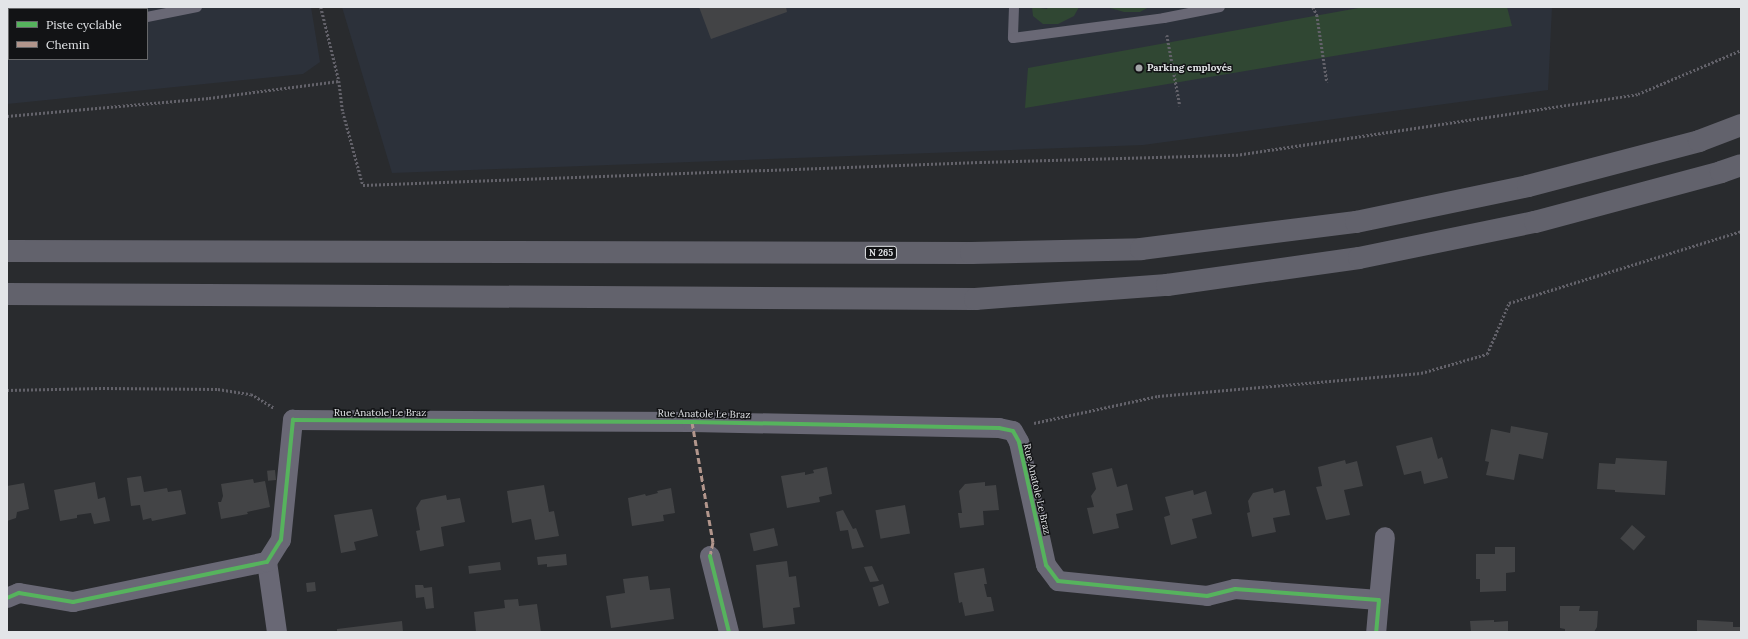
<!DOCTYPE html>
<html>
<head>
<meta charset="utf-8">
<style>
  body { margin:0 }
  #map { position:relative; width:1748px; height:639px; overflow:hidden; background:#292b2e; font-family:Lora,serif }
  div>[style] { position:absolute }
  .built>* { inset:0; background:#2c313a }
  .green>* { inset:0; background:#304733 }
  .building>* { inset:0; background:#434446; transform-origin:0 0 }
  .path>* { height:2.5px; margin-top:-1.25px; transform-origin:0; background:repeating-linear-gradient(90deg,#63626a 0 2px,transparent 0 4px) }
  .service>* { height:10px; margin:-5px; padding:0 5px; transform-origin:5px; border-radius:5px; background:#696875 }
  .minor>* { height:20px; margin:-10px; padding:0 10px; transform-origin:10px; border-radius:10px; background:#696875 }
  .trunk>* { height:22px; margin:-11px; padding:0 11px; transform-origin:11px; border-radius:11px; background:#62626c }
  .quiet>* { height:3px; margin-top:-1.5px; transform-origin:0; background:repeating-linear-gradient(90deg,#b2968c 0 6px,transparent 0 9px) }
  .cycleway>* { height:4px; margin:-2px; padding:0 2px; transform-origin:2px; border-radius:2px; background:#56b35d }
  .dots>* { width:11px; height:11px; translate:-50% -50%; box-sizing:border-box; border:2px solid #121315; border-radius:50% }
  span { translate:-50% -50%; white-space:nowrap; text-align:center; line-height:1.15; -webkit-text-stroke:3px #121315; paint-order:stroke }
  .shield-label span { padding:1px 3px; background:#121315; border:1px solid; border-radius:3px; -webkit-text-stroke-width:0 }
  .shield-label { font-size:9px; color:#e3e5e8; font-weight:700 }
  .poi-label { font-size:10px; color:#e3e5e8; font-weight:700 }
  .left { translate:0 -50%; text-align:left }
  .street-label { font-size:10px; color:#e3e5e8 }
  .frame { position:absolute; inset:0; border:8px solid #e3e5e8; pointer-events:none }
  .legend { position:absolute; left:8px; top:8px; width:140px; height:52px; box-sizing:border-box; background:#121315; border:1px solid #666769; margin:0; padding:5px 7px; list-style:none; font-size:12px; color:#e3e5e8 }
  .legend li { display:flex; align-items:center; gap:8px; height:20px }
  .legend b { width:20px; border:1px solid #666769 }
</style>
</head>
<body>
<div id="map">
  <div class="built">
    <div style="clip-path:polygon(evenodd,7px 7px,311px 7px,320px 62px,303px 74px,7px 104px,7px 7px,9px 9px,147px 9px,147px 59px,9px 59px,9px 9px)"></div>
    <div style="clip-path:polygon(342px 7px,1552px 7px,1548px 90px,1143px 145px,392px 173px)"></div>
  </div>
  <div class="green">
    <div style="clip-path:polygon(1032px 7px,1047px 9px,1048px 7px,1079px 7px,1074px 16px,1058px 24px,1043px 24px,1033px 16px)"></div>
    <div style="clip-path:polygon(1107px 7px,1149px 7px,1140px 12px,1124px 12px)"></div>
    <div style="clip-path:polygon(1364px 7px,1507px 7px,1512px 26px,1025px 108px,1028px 68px)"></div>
  </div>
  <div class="building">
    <div style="clip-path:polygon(699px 7px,786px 7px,787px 12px,711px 39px)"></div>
    <div style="clip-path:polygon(1511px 426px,1548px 433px,1543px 459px,1519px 454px,1514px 480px,1486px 475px,1489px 462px,1485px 461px,1491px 429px,1510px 433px)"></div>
    <div style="clip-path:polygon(1432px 437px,1438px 459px,1442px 457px,1448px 478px,1424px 484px,1421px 471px,1404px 475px,1396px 446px)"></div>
    <div style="clip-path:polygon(1616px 458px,1667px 461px,1665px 495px,1615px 492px,1615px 490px,1597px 489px,1599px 463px,1615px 464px)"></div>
    <div style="clip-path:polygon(1345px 460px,1346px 464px,1357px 461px,1363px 486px,1344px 490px,1350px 515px,1326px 520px,1316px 487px,1322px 486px,1318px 467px)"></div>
    <div style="clip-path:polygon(827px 467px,832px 494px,819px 497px,820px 502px,787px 508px,781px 476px,805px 472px,805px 475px,814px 473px,813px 470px)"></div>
    <div style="clip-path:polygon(1112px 468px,1117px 487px,1127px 484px,1133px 510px,1116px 514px,1119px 528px,1093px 534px,1087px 508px,1094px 507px,1091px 496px,1096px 489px,1092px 473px)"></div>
    <div style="left:275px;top:470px;width:10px;height:8px;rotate:84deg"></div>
    <div style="clip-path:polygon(141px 476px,144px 492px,167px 488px,168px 492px,181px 490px,186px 514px,152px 521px,151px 518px,143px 520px,140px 505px,131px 506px,127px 478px)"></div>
    <div style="clip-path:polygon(253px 479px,254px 483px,265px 481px,270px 507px,247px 512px,248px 514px,221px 519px,218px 502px,221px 502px,223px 496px,221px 484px)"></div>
    <div style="clip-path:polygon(95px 482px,98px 499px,105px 497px,110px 521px,94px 524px,91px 513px,77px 515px,77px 518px,60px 521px,54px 490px)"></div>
    <div style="clip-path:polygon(985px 482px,985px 486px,996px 485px,999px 510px,983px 511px,984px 525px,960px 528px,958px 513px,962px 513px,959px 491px,965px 484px)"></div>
    <div style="clip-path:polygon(24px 483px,29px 509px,17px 512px,16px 518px,7px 521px,7px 486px)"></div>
    <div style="clip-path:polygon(544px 485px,549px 512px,554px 511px,559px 536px,535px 540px,531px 519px,512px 523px,507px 491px)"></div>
    <div style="clip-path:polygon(671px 488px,675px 513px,663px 515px,664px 521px,632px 526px,628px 498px,645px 494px,646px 496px,658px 493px,657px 491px)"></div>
    <div style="clip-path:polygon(1273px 488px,1274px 493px,1285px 490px,1290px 515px,1273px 518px,1276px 532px,1252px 537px,1247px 513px,1250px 512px,1248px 501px,1253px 493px)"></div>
    <div style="clip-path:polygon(1193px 490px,1194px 495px,1206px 491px,1212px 514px,1192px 519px,1197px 538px,1171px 545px,1164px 517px,1170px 515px,1165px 497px)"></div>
    <div style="clip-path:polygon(446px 495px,447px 500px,460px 498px,465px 522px,441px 527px,444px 546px,420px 551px,416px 531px,420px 530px,416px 508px,421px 500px)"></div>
    <div style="left:905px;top:505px;width:29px;height:30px;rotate:80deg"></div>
    <div style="clip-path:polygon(372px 509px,378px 536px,354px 542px,356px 550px,341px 553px,334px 515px)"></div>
    <div style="clip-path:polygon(843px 510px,853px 529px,856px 528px,864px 547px,852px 549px,848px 530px,840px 531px,836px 512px)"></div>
    <div style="left:1632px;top:525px;width:18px;height:18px;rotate:41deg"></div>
    <div style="left:774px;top:528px;width:18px;height:25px;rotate:77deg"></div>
    <div style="clip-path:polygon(1495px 547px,1515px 547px,1515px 572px,1506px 573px,1506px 591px,1480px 592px,1480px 579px,1476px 579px,1476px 554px,1495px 554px)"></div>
    <div style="clip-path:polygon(566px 554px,567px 565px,547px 567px,547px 564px,538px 565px,537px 557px)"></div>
    <div style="clip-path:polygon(787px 561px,789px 577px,796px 576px,800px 607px,793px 608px,795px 624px,763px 628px,756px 565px)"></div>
    <div style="left:500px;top:562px;width:8px;height:32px;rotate:83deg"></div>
    <div style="clip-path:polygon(872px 566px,879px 581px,870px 582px,864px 567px)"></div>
    <div style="clip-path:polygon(984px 568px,987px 584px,984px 584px,987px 597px,991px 597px,994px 611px,965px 616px,962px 602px,959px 603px,954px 573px)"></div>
    <div style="clip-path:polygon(648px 576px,650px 590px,670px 588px,674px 619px,611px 628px,606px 596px,625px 593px,623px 579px)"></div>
    <div style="left:315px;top:582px;width:9px;height:9px;rotate:84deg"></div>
    <div style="left:883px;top:584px;width:20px;height:11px;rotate:72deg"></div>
    <div style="clip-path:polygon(415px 585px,423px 585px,424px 588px,432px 587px,434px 608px,426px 609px,424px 597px,416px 598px)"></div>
    <div style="clip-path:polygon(518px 599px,519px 606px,537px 604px,541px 632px,476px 632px,474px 612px,505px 608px,504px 600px)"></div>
    <div style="clip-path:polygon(1560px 606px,1580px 606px,1579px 611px,1598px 611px,1597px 627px,1594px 632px,1565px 632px,1565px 629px,1560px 628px)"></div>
    <div style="clip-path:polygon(1494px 620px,1494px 622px,1508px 621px,1508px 632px,1471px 632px,1470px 621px)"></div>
    <div style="clip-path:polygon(1697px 620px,1733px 622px,1733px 627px,1741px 627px,1741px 632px,1697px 632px)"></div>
    <div style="clip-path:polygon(402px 621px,403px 632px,337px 632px,337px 629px)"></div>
  </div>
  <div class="path">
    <div style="left:321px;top:7px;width:76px;rotate:76.3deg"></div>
    <div style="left:1313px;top:7px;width:9px;rotate:63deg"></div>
    <div style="left:1317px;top:15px;width:68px;rotate:81.5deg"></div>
    <div style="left:1167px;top:35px;width:72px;rotate:79.6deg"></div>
    <div style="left:7px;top:116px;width:203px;rotate:-5.1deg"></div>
    <div style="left:209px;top:98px;width:131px;rotate:-7.5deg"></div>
    <div style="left:339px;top:81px;width:31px;rotate:83deg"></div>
    <div style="left:343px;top:112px;width:76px;rotate:74.7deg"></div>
    <div style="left:363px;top:185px;width:617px;rotate:-2.13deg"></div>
    <div style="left:980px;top:162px;width:256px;rotate:-1.6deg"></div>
    <div style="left:1236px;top:155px;width:407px;rotate:-8.6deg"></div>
    <div style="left:1638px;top:94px;width:112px;rotate:-23.1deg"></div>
    <div style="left:7px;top:390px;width:96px;rotate:-1.2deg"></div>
    <div style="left:103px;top:388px;width:115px;rotate:0.5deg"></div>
    <div style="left:218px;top:389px;width:33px;rotate:9deg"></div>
    <div style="left:251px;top:394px;width:27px;rotate:31deg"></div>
    <div style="left:1034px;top:423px;width:127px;rotate:-12.3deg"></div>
    <div style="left:1158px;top:396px;width:264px;rotate:-5deg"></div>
    <div style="left:1421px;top:373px;width:69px;rotate:-16.1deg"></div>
    <div style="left:1487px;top:354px;width:56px;rotate:-66.7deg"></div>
    <div style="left:1509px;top:303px;width:243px;rotate:-17.2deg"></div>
  </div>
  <div class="service">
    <div style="left:1014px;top:7px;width:31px;rotate:92deg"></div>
    <div style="left:1013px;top:38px;width:152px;rotate:-7.5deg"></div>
    <div style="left:1164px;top:18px;width:57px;rotate:-11.1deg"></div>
    <div style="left:147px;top:17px;width:51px;rotate:-11.3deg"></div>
    <div style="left:7px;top:46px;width:2px;rotate:-27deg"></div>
  </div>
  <div class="minor">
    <div style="left:710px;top:556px;width:78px;rotate:76deg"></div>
    <div style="left:267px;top:562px;width:71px;rotate:81.9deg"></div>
    <div style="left:7px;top:598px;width:13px;rotate:-23deg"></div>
    <div style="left:19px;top:593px;width:55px;rotate:9.5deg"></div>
    <div style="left:73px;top:602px;width:198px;rotate:-11.7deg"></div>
    <div style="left:267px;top:562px;width:26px;rotate:-58deg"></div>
    <div style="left:281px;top:540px;width:121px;rotate:-84.3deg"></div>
    <div style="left:293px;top:420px;width:399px;rotate:0.3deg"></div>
    <div style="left:692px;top:422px;width:307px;rotate:1.1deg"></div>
    <div style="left:999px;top:428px;width:14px;rotate:12deg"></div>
    <div style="left:1013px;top:431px;width:13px;rotate:61deg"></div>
    <div style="left:1019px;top:442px;width:126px;rotate:77.6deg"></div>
    <div style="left:1046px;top:565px;width:20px;rotate:53deg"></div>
    <div style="left:1058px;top:581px;width:150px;rotate:5.7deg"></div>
    <div style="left:1207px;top:596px;width:29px;rotate:-14deg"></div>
    <div style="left:1235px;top:589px;width:144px;rotate:4.4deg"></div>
    <div style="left:1379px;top:600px;width:32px;rotate:95deg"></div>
    <div style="left:1379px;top:600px;width:63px;rotate:-84.6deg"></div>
  </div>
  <div class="trunk">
    <div style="left:7px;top:251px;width:964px;rotate:0.12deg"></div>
    <div style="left:971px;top:253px;width:170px;rotate:-1.3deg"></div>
    <div style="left:1141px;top:249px;width:217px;rotate:-7.2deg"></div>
    <div style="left:1356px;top:222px;width:176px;rotate:-11.8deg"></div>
    <div style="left:1528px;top:186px;width:177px;rotate:-14.7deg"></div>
    <div style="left:1699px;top:141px;width:45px;rotate:-20.9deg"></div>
    <div style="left:7px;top:294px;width:968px;rotate:0.3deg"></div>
    <div style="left:975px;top:299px;width:193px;rotate:-4.2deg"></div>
    <div style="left:1167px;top:285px;width:194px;rotate:-8deg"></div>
    <div style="left:1359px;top:258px;width:180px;rotate:-11.6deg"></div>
    <div style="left:1535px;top:222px;width:193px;rotate:-15deg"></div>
    <div style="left:1721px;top:172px;width:21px;rotate:-19deg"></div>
  </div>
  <div class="quiet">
    <div style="left:692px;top:422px;width:122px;rotate:80.1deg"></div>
    <div style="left:713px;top:542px;width:14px;rotate:102deg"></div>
  </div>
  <div class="cycleway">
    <div style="left:710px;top:556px;width:78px;rotate:76deg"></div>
    <div style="left:7px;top:598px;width:13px;rotate:-23deg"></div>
    <div style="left:19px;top:593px;width:55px;rotate:9.5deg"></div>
    <div style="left:73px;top:602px;width:198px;rotate:-11.7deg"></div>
    <div style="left:267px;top:562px;width:26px;rotate:-58deg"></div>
    <div style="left:281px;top:540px;width:121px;rotate:-84.3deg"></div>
    <div style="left:293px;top:420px;width:399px;rotate:0.3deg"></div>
    <div style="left:692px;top:422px;width:307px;rotate:1.1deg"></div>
    <div style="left:999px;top:428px;width:14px;rotate:12deg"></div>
    <div style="left:1013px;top:431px;width:13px;rotate:61deg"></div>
    <div style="left:1019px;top:442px;width:126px;rotate:77.6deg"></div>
    <div style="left:1046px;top:565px;width:20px;rotate:53deg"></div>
    <div style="left:1058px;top:581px;width:150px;rotate:5.7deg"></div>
    <div style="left:1207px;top:596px;width:29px;rotate:-14deg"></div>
    <div style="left:1235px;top:589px;width:144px;rotate:4.4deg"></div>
    <div style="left:1379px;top:600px;width:32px;rotate:95deg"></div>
  </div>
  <div class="dots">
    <div style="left:1139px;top:68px;background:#a2a4a7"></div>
  </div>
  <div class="shield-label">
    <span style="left:881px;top:253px">N 265</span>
  </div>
  <div class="poi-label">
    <span class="left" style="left:1147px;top:68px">Parking employés</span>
  </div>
  <div class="street-label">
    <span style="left:380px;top:413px">Rue Anatole Le Braz</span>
    <span style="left:704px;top:414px;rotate:1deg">Rue Anatole Le Braz</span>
    <span style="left:1037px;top:489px;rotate:77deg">Rue Anatole Le Braz</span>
  </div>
  <div class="frame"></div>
  <ul class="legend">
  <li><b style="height:5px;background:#56b35d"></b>Piste cyclable</li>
  <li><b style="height:5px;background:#b2968c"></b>Chemin</li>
  </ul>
</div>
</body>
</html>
